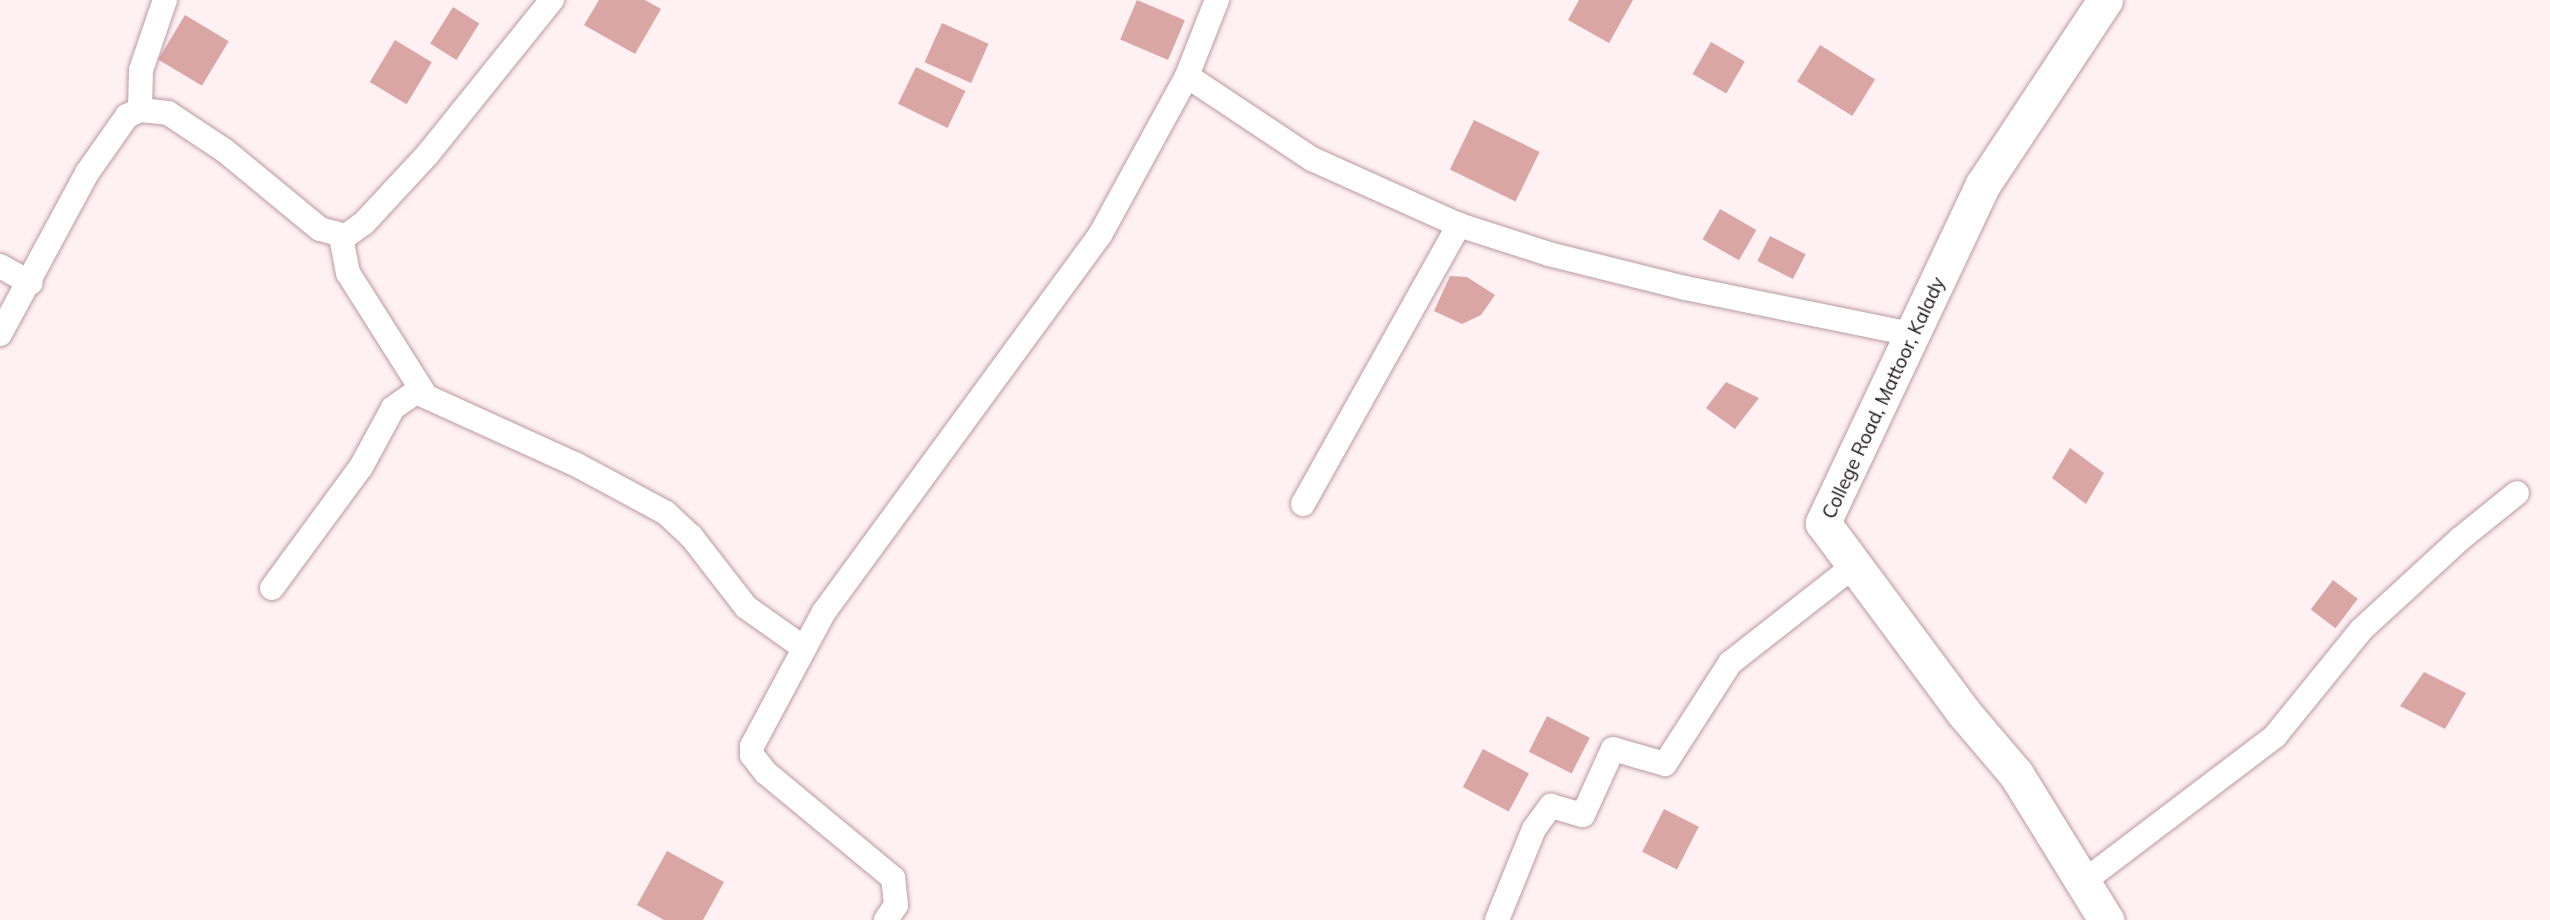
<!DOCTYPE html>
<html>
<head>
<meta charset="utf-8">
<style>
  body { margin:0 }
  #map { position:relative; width:2550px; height:920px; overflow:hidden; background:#fff0f4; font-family:Mulish,sans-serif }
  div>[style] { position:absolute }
  .building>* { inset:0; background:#d9a6a4; transform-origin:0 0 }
  .roads { filter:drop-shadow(0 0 2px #bb99a2) drop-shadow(0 0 2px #bb99a2) }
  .street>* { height:24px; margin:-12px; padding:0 12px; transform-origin:12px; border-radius:12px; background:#fff }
  .secondary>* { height:35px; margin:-17.5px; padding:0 17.5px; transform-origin:17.5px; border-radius:17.5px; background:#fff }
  span { translate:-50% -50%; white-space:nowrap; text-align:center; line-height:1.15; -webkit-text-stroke:7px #fff; paint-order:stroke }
  .street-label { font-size:19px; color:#201417 }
</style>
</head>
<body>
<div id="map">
  <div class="building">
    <div style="clip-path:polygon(599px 0,645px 0,661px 9px,635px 54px,584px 25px)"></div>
    <div style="left:1137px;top:0;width:52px;height:43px;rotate:23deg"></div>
    <div style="clip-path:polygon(1579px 0,1633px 0,1609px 43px,1568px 20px)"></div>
    <div style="left:453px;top:7px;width:31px;height:43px;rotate:32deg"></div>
    <div style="left:185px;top:15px;width:51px;height:52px;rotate:31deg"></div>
    <div style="left:942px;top:23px;width:51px;height:43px;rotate:24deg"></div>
    <div style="left:395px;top:40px;width:43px;height:49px;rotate:31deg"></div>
    <div style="left:1711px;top:42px;width:39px;height:37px;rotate:30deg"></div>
    <div style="left:1820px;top:45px;width:65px;height:43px;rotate:32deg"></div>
    <div style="left:916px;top:67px;width:55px;height:41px;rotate:26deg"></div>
    <div style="left:1474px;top:120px;width:73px;height:55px;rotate:26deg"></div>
    <div style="left:1720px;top:209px;width:42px;height:35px;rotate:30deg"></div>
    <div style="left:1770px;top:236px;width:40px;height:28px;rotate:27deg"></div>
    <div style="clip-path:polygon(1450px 276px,1467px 277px,1495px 295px,1481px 315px,1462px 324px,1434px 311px)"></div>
    <div style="clip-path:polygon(1726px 382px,1759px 398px,1735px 429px,1706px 408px)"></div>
    <div style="clip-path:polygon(2070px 448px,2104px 473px,2086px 504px,2052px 478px)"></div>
    <div style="left:2333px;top:580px;width:31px;height:37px;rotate:37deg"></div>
    <div style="clip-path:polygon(2424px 672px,2466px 693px,2445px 729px,2400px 706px)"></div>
    <div style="left:1547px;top:716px;width:48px;height:40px;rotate:27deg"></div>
    <div style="left:1483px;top:749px;width:52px;height:43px;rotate:28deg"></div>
    <div style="left:1664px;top:809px;width:39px;height:48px;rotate:27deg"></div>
    <div style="clip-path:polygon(667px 851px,724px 882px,703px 920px,664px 920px,637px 905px)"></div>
  </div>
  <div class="roads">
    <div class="street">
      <div style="left:1187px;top:76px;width:150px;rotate:33.6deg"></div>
      <div style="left:1312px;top:159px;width:161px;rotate:24.2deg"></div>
      <div style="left:1459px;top:225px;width:95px;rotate:17.9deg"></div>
      <div style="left:1549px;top:254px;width:140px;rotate:14deg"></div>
      <div style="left:1685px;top:288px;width:231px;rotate:11.5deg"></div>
      <div style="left:140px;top:110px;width:40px;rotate:-88.6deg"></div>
      <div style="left:141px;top:70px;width:74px;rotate:-71.1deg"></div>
      <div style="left:341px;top:237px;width:37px;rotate:79deg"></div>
      <div style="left:348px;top:273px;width:142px;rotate:57.7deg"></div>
      <div style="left:0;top:266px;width:35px;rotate:29deg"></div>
      <div style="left:0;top:334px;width:183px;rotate:-61.6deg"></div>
      <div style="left:87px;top:173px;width:70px;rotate:-54.9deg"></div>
      <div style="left:127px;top:116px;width:14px;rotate:-25deg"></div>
      <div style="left:140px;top:110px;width:28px;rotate:6deg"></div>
      <div style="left:168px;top:113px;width:67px;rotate:33.5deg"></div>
      <div style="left:224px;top:150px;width:124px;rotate:39.5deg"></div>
      <div style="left:320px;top:229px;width:27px;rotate:15deg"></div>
      <div style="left:346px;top:236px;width:22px;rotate:-36deg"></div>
      <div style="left:364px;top:223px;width:94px;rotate:-47.2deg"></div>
      <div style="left:428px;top:154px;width:198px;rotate:-51.2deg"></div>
      <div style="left:1303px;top:504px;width:320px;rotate:-60.8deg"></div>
      <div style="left:272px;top:588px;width:150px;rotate:-53.7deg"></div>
      <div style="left:361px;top:467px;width:67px;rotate:-61.5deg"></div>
      <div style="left:393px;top:408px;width:28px;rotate:-35deg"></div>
      <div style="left:416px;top:392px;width:177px;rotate:24.4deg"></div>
      <div style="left:577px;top:465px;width:101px;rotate:28.3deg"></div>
      <div style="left:666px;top:513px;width:34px;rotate:43deg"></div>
      <div style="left:691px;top:536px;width:90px;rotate:52.2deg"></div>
      <div style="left:746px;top:607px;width:71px;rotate:35.3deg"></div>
      <div style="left:2083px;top:882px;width:241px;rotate:-37.2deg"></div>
      <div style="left:2275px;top:736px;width:136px;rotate:-50.9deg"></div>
      <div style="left:2361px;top:630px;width:134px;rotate:-42.6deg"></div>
      <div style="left:2460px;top:539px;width:73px;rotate:-38.9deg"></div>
      <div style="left:886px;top:920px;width:18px;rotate:-56deg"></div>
      <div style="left:896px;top:905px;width:27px;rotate:-96deg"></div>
      <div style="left:893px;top:878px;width:165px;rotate:-140.4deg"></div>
      <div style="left:766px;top:773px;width:23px;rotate:-128deg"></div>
      <div style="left:752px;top:755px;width:9px;rotate:-90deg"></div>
      <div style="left:752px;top:746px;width:152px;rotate:-61.8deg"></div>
      <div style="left:824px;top:612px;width:467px;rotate:-53.8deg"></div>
      <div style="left:1100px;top:235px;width:181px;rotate:-61.3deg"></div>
      <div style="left:1187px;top:76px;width:82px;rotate:-68.5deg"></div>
      <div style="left:1497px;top:920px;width:98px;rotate:-67.9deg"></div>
      <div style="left:1534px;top:829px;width:29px;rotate:-54deg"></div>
      <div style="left:1551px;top:806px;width:33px;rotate:16deg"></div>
      <div style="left:1583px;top:815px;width:72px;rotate:-65.6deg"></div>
      <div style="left:1613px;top:749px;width:54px;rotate:16.1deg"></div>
      <div style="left:1665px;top:764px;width:120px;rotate:-57.2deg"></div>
      <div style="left:1730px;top:663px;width:159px;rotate:-38.1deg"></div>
    </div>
    <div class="secondary">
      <div style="left:2105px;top:0;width:221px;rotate:123.5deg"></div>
      <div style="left:1983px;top:184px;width:375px;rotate:115.3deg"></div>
      <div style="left:1823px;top:523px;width:237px;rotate:53.4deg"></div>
      <div style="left:1964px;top:713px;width:80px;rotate:49.6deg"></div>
      <div style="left:2016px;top:774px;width:172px;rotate:58.3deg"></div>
    </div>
  </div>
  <div class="street-label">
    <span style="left:1884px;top:398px;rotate:-65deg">College Road, Mattoor, Kalady</span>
  </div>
</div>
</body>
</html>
